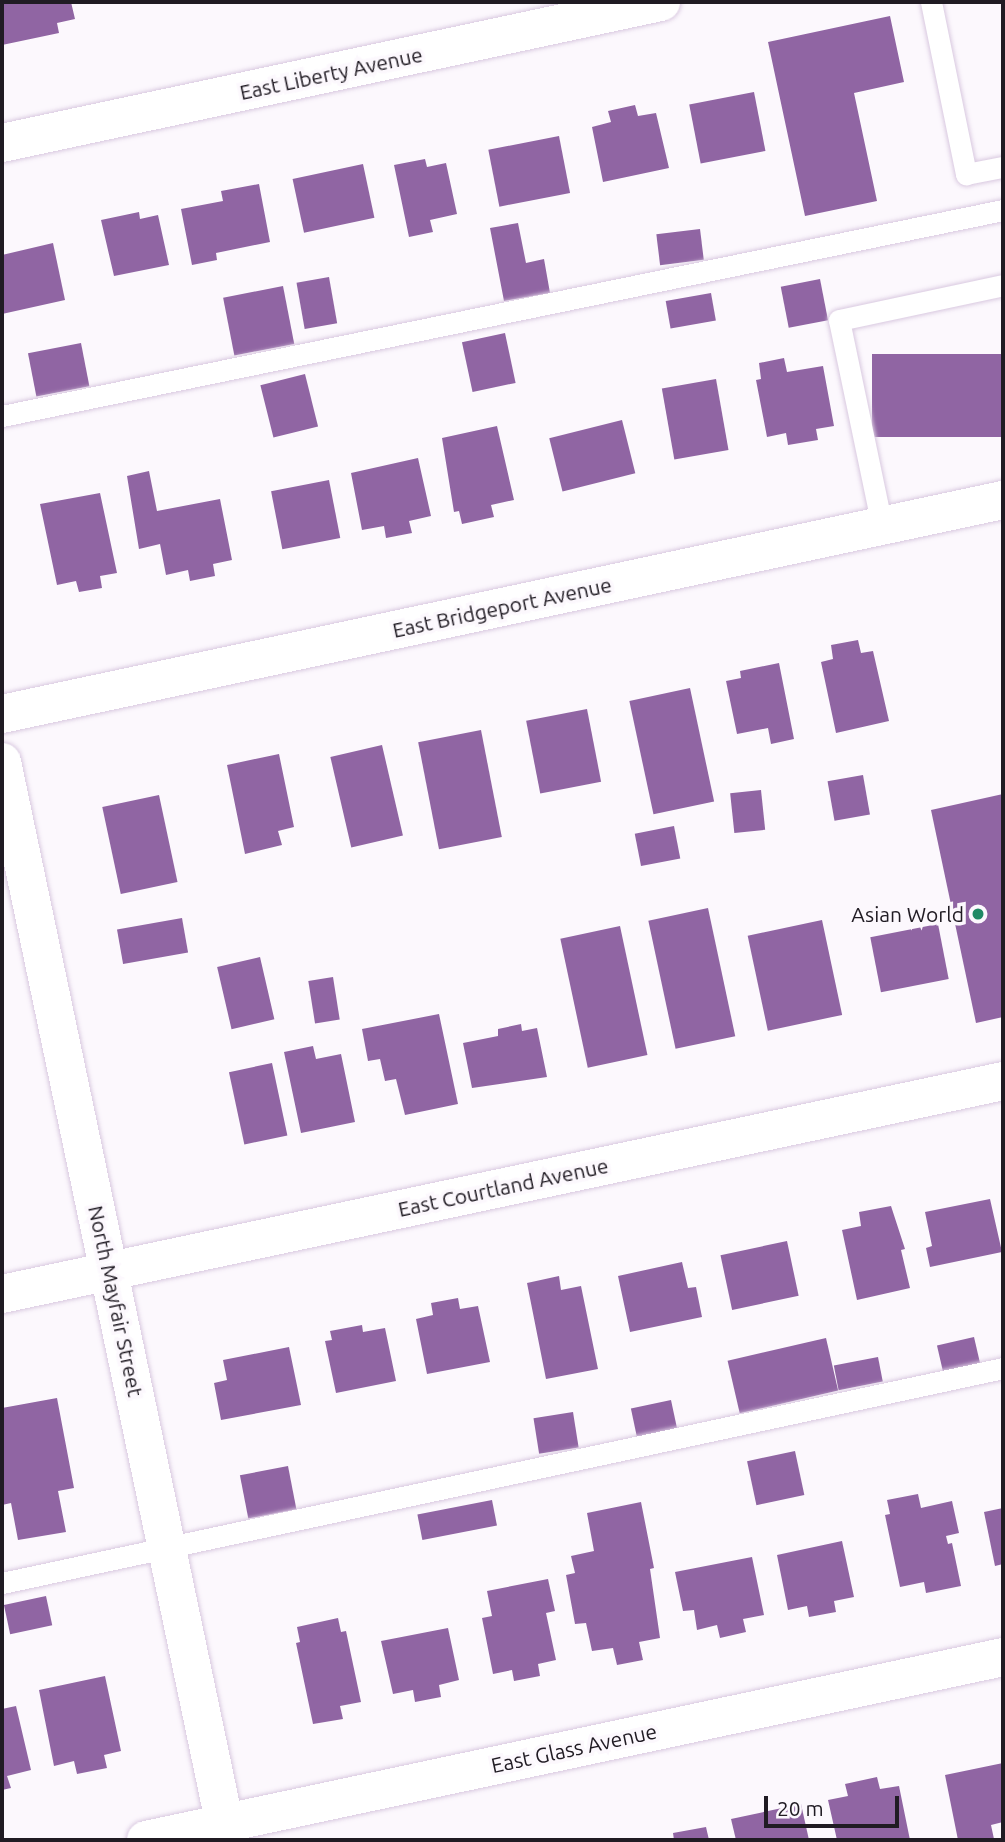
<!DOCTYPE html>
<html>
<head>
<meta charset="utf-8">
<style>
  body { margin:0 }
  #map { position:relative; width:1005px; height:1842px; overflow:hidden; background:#fcf8fd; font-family:Ubuntu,sans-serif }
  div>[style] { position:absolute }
  .building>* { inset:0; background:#9065a3; transform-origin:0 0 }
  .roads { filter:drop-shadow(0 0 2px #d9c9e0) drop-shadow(0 0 2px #d9c9e0) }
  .service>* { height:21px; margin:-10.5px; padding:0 10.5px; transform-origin:10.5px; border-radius:10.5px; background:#fff }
  .minor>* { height:38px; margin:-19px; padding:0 19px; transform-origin:19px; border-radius:19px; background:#fff }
  .tertiary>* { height:38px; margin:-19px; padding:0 19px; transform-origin:19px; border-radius:19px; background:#fff }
  .dots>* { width:19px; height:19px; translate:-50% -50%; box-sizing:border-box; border:4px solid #fcf8fd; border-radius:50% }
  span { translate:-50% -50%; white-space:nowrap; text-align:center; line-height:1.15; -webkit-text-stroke:7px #fcf8fd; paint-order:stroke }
  .street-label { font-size:21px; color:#201b23 }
  .poi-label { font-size:21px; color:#201b23 }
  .right { translate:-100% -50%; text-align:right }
  .frame { position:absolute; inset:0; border:4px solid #201b23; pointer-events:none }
  .scale { position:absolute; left:764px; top:1796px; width:135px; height:32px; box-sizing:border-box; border:4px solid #201b23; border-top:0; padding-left:9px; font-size:21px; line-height:24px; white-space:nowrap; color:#201b23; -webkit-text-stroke:5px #fcf8fd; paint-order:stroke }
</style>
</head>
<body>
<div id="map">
  <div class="building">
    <div style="clip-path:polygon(2px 2px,71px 2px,75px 19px,57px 23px,59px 33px,2px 45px)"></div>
    <div style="clip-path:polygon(890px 16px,904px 82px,854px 93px,877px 201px,805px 216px,768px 42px)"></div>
    <div style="left:754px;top:92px;width:60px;height:66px;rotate:79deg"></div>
    <div style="clip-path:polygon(635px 105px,638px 116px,656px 113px,669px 168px,603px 182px,592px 127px,611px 122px,608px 111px)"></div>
    <div style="left:559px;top:136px;width:58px;height:72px;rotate:79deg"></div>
    <div style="clip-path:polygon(425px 159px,427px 167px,446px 163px,457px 214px,430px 220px,433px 232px,409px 237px,394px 165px)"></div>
    <div style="left:363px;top:164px;width:55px;height:72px;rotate:78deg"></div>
    <div style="clip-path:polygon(259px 184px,270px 242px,216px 253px,217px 260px,192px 265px,181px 209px,223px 201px,221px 191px)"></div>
    <div style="clip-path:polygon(139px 212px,140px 219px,158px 215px,169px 265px,114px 276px,101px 220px)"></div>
    <div style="clip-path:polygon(518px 223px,526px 263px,544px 259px,550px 293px,504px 301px,490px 228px)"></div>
    <div style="left:700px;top:229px;width:31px;height:44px;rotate:83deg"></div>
    <div style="clip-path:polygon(53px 243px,65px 300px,2px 314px,2px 255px)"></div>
    <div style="left:329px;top:277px;width:47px;height:33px;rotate:80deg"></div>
    <div style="left:820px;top:279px;width:42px;height:40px;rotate:79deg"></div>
    <div style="left:283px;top:286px;width:59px;height:61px;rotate:79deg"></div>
    <div style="left:711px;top:293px;width:28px;height:46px;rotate:80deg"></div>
    <div style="left:505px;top:333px;width:51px;height:44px;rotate:78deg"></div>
    <div style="left:81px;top:343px;width:44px;height:54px;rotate:79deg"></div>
    <div style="left:1003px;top:354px;width:83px;height:131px;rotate:90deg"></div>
    <div style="clip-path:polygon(784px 358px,787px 372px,823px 366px,834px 426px,816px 429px,818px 440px,788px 445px,786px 433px,767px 437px,756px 380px,761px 379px,759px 363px)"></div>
    <div style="left:305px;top:374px;width:54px;height:46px;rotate:76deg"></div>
    <div style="left:716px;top:379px;width:72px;height:55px;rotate:80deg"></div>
    <div style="left:622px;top:420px;width:55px;height:75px;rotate:76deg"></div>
    <div style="clip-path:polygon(497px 426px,514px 500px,491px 505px,494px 517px,462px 524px,459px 511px,454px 512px,442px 438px)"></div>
    <div style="clip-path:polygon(418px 458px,431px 516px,409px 521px,412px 533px,386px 538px,384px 526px,362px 530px,351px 473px)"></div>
    <div style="clip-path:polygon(149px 471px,157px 511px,220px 499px,232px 560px,213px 564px,215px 576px,190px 581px,188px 570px,166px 575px,160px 544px,139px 549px,127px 476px)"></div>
    <div style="left:329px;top:480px;width:59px;height:59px;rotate:79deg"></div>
    <div style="clip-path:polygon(100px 493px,117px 573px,100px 576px,102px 588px,79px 592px,76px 581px,57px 585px,40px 504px)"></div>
    <div style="clip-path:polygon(858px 640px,861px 653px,873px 651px,889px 721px,836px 733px,821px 662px,833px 659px,831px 645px)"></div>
    <div style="clip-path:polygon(779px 663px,794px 739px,771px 744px,768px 728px,737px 734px,726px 681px,741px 678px,740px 671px)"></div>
    <div style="left:690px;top:688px;width:116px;height:62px;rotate:78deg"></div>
    <div style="left:587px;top:709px;width:74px;height:62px;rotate:79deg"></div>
    <div style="left:481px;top:730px;width:109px;height:64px;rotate:79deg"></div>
    <div style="left:382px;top:745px;width:93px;height:53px;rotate:77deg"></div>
    <div style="clip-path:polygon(279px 754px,294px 827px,278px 831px,282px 845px,245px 854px,227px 765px)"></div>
    <div style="left:863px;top:775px;width:40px;height:36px;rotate:80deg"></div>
    <div style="left:761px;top:790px;width:40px;height:31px;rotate:84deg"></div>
    <div style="clip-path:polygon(1003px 794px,1003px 1017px,976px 1023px,931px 810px)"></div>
    <div style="left:159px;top:795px;width:89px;height:58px;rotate:78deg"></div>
    <div style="left:674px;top:826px;width:33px;height:40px;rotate:79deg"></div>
    <div style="left:708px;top:908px;width:131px;height:61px;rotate:78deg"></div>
    <div style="left:182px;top:918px;width:35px;height:66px;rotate:80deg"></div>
    <div style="left:822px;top:920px;width:97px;height:76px;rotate:78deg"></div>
    <div style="left:938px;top:924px;width:56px;height:69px;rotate:79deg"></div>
    <div style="left:620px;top:926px;width:132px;height:61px;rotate:78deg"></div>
    <div style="left:260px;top:957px;width:64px;height:44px;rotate:77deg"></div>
    <div style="left:333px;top:977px;width:43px;height:25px;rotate:81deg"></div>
    <div style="clip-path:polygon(439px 1014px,458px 1104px,405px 1115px,396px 1079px,385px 1081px,380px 1059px,368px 1061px,362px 1029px)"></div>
    <div style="clip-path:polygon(521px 1024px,522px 1031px,537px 1028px,547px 1077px,472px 1088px,463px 1043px,498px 1036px,498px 1029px)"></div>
    <div style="clip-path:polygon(313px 1046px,316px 1059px,341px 1054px,355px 1122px,301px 1133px,284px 1052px)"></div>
    <div style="left:272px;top:1063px;width:74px;height:44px;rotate:78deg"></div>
    <div style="clip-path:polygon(990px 1199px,1002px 1252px,930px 1267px,926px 1248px,932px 1246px,925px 1212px)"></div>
    <div style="clip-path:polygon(891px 1206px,905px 1249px,901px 1250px,910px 1288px,857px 1300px,842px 1230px,861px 1226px,859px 1212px)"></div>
    <div style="left:787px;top:1241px;width:56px;height:68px;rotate:78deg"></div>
    <div style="clip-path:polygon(682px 1262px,688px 1288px,696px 1287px,702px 1317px,630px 1332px,618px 1276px)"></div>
    <div style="clip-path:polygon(559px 1276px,561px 1290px,581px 1286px,598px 1369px,546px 1379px,527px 1283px)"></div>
    <div style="clip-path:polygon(458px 1298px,460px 1309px,478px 1306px,490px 1362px,427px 1374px,416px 1319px,433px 1315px,431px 1303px)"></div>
    <div style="clip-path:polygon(362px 1325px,363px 1332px,385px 1328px,396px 1381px,336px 1393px,325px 1341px,332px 1340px,330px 1331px)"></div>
    <div style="left:974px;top:1337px;width:27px;height:38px;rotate:77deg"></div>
    <div style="left:826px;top:1338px;width:54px;height:101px;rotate:77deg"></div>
    <div style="clip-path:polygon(289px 1347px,301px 1405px,221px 1420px,214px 1383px,227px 1380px,223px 1360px)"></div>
    <div style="left:878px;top:1357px;width:25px;height:45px;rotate:79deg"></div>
    <div style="clip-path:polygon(57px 1398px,74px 1488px,58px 1491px,66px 1532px,18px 1540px,11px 1503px,2px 1505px,2px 1408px)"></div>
    <div style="left:671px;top:1400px;width:29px;height:41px;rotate:78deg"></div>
    <div style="left:573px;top:1412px;width:36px;height:40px;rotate:81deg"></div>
    <div style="left:795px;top:1451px;width:45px;height:49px;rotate:78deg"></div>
    <div style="left:288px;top:1466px;width:44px;height:49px;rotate:79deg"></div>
    <div style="clip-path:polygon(918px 1494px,921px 1508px,952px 1501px,959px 1533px,946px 1536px,948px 1544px,952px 1543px,961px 1586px,926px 1593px,924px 1582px,900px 1587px,885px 1515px,890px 1514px,887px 1500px)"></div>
    <div style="left:492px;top:1500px;width:26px;height:76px;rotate:79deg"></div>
    <div style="clip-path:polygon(641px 1502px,654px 1568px,650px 1569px,660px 1638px,639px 1642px,643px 1660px,617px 1665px,613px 1648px,592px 1651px,586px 1623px,575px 1624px,566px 1575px,575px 1573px,571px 1556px,594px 1551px,587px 1513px)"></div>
    <div style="clip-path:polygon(1003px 1508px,1003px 1564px,995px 1566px,984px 1512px)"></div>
    <div style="clip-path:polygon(842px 1541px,854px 1597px,834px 1601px,836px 1612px,809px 1617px,807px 1606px,788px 1610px,777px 1555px)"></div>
    <div style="clip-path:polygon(752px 1557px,764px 1615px,743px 1619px,746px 1632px,720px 1638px,717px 1625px,697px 1630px,694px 1610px,683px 1611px,675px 1572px)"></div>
    <div style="clip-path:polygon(548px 1579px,555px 1611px,546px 1613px,556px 1660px,538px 1664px,540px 1676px,514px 1681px,512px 1670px,493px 1674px,482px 1618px,492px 1616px,487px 1591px)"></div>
    <div style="left:46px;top:1596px;width:30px;height:43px;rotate:78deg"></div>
    <div style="clip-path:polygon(338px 1618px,341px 1632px,346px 1631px,361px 1702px,340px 1706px,343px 1719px,313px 1724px,296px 1643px,300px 1642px,297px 1627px)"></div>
    <div style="clip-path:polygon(448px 1628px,459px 1680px,439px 1685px,441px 1697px,415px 1702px,413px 1690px,393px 1694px,381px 1641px)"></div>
    <div style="clip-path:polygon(105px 1676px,121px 1751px,104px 1755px,107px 1768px,77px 1774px,74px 1761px,54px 1766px,39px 1690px)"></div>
    <div style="clip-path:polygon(16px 1706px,31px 1770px,7px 1776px,11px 1788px,2px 1790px,2px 1709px)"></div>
    <div style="clip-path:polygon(1003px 1763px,1003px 1822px,991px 1825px,994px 1839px,958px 1840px,945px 1775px)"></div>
    <div style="clip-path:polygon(877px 1777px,880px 1789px,899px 1786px,910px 1840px,837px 1840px,828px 1800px,848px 1796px,845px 1784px)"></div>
    <div style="clip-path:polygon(801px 1804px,809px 1840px,736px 1840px,731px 1819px)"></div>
    <div style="clip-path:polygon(706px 1827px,709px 1840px,674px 1840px,673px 1833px)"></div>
  </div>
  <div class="roads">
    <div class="service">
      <div style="left:931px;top:2px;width:176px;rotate:78.5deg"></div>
      <div style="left:966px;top:174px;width:38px;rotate:-11deg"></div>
      <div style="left:2px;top:416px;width:1022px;rotate:-11.63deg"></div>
      <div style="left:882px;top:526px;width:210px;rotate:-101.8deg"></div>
      <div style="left:839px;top:320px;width:168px;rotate:-12deg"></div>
      <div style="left:2px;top:1583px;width:1024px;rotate:-12.12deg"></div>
    </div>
    <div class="minor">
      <div style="left:2px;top:143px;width:674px;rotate:-12.08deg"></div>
      <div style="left:2px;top:762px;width:1101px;rotate:78.16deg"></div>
      <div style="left:2px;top:1294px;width:1023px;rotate:-12.01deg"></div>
      <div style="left:146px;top:1840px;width:876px;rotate:-12.05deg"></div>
    </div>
    <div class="tertiary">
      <div style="left:2px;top:714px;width:1024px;rotate:-12.07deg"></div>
    </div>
  </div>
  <div class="dots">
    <div style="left:978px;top:914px;background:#208965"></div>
  </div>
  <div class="street-label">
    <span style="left:331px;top:73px;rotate:-12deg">East Liberty Avenue</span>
    <span style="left:502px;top:607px;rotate:-12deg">East Bridgeport Avenue</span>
    <span style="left:503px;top:1187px;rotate:-12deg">East Courtland Avenue</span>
    <span style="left:116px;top:1301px;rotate:78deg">North Mayfair Street</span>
    <span style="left:574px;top:1748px;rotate:-12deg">East Glass Avenue</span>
  </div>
  <div class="poi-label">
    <span class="right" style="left:964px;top:914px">Asian World</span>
  </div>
  <div class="frame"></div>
  <div class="scale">20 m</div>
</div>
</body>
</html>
